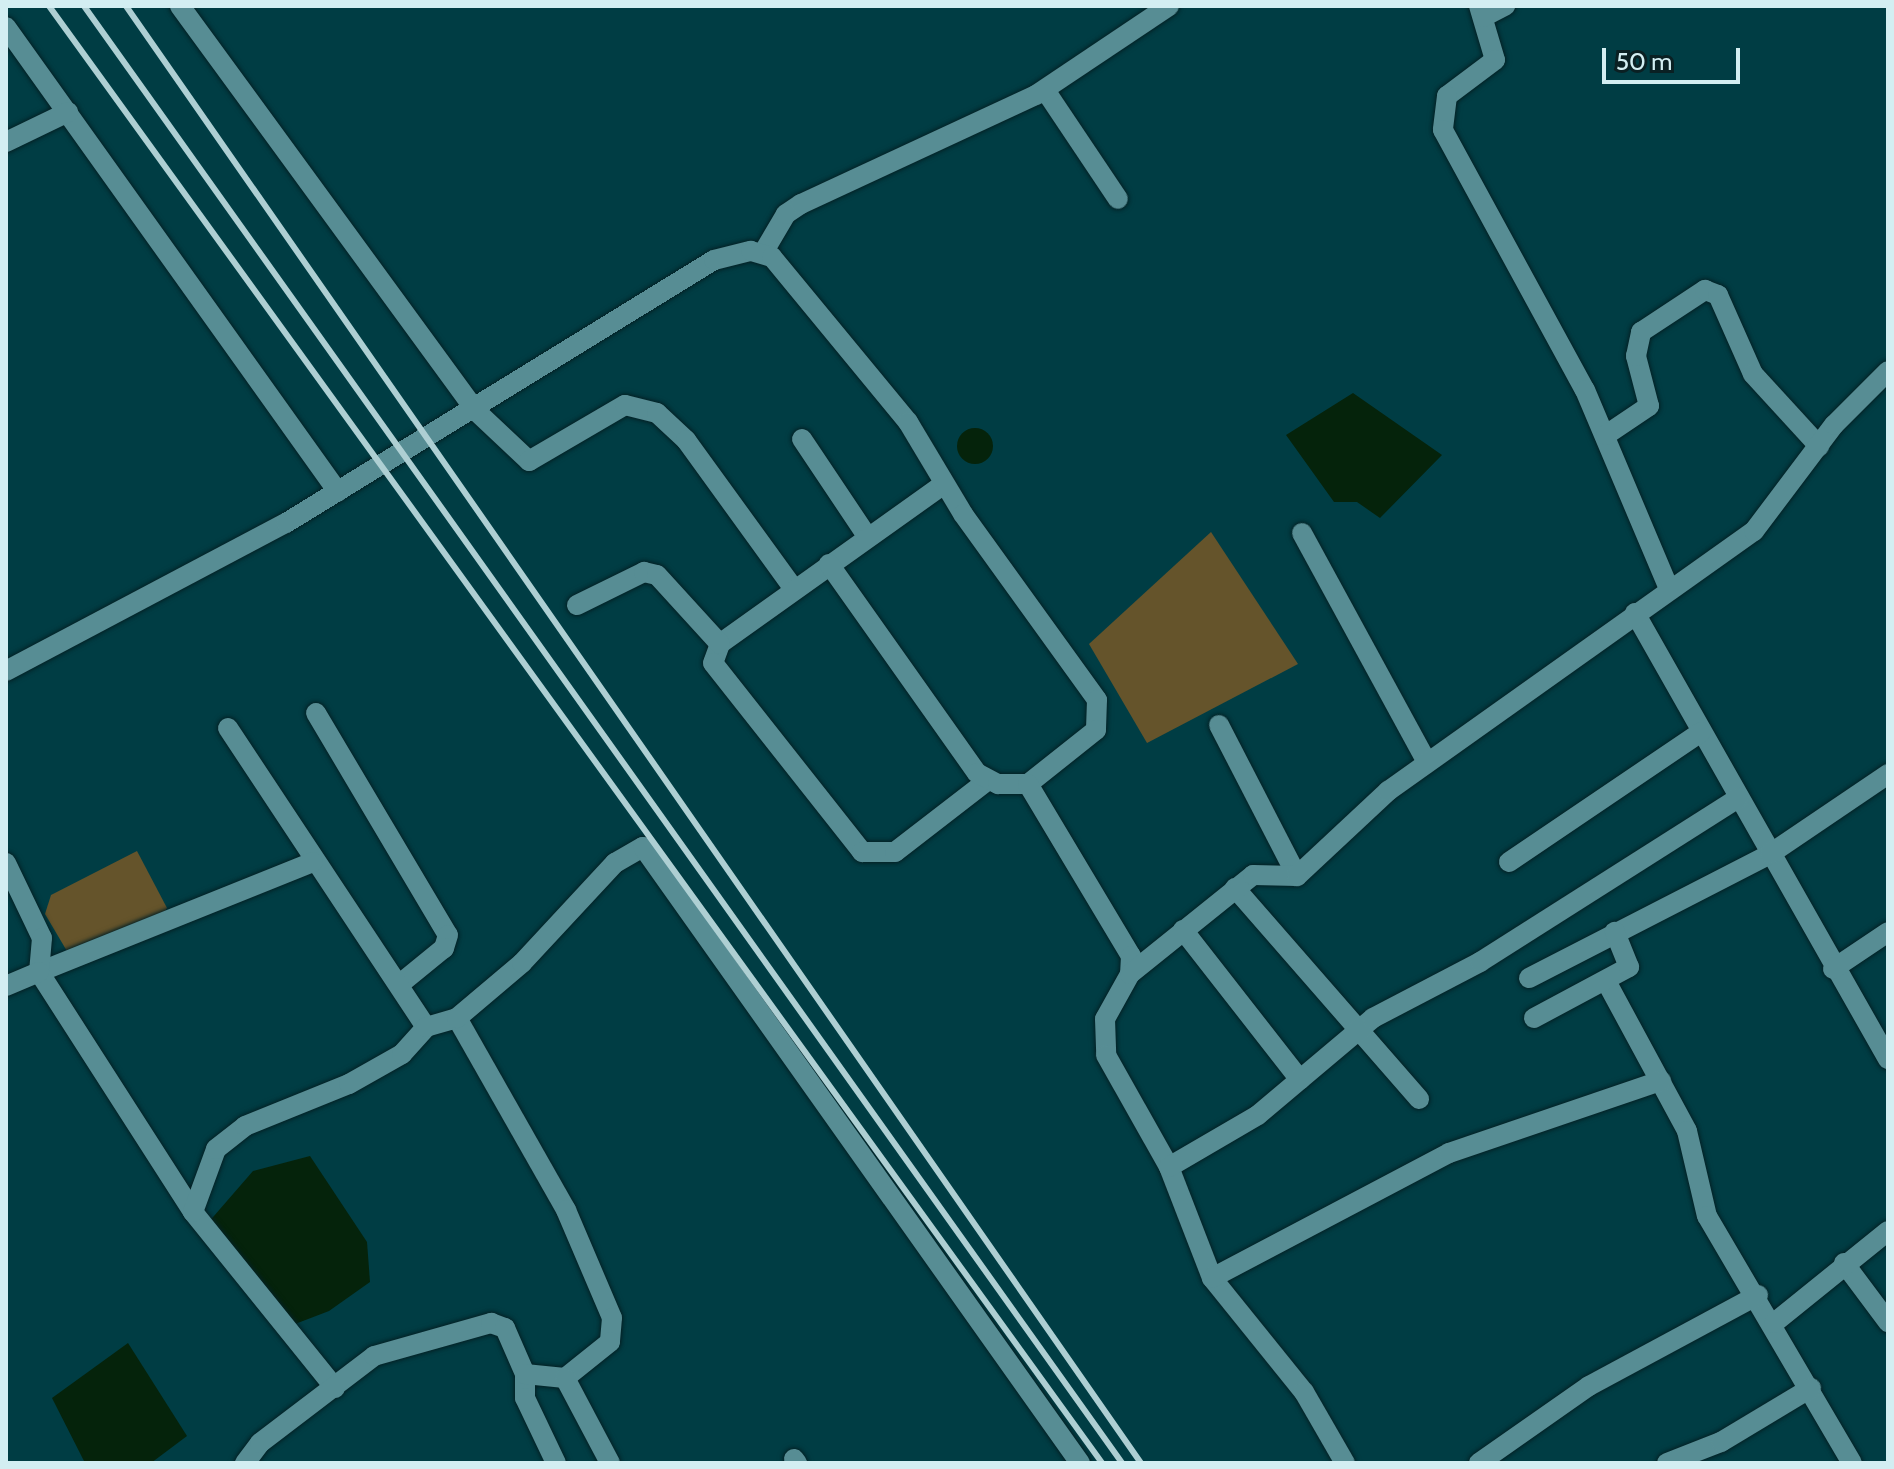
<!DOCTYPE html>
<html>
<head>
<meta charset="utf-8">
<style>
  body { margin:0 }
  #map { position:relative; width:1894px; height:1469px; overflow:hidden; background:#003d44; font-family:Cabin,sans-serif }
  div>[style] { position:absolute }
  .green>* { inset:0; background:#65542b }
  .water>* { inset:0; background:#05230b }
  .round { border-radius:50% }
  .roads { filter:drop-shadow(0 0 2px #042125) drop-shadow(0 0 2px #042125) }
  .minor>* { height:20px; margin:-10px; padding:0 10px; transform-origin:10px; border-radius:10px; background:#578d94 }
  .rail>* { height:6px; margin:-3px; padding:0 3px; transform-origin:3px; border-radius:3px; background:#aecfd3 }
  span { translate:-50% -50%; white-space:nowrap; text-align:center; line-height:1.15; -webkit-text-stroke:8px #0a2023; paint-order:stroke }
  .frame { position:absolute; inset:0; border:8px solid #d3eef2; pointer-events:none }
  .scale { position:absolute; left:1602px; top:48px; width:138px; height:36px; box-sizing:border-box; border:4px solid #d3eef2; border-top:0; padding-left:10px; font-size:24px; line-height:28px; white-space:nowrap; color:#d3eef2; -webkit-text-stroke:6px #0a2023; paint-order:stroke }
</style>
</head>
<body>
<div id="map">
  <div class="green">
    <div style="clip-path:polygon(1211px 532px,1298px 664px,1147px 743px,1089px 644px)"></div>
    <div style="clip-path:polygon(137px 851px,167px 908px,156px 924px,74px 963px,45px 914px,51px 895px)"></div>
  </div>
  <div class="water">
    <div style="clip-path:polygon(1353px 393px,1442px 455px,1380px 518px,1357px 502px,1334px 502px,1286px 435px)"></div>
    <div class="round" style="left:957px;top:428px;width:36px;height:36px"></div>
    <div style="clip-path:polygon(310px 1156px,367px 1242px,370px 1282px,329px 1311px,282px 1329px,207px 1224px,253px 1171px)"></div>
    <div style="clip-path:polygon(128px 1343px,187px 1436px,151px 1463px,85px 1463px,52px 1398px)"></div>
  </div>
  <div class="roads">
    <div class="minor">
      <div style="left:180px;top:6px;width:502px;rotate:53.84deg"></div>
      <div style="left:476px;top:411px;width:73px;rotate:43.3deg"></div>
      <div style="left:529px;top:461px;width:111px;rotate:-30.3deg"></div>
      <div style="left:625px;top:405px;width:33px;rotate:14deg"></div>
      <div style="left:657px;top:413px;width:40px;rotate:43deg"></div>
      <div style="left:686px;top:440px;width:183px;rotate:54.1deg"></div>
      <div style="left:1479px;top:6px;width:56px;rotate:73.5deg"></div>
      <div style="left:1495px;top:60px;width:60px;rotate:143.1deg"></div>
      <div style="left:1447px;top:96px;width:34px;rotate:97deg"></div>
      <div style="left:1443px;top:130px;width:296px;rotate:61.4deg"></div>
      <div style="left:1585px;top:390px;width:216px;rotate:67.1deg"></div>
      <div style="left:1483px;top:17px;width:25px;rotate:-27deg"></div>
      <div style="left:6px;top:27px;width:571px;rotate:54.47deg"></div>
      <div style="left:1045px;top:90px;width:131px;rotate:56.2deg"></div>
      <div style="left:6px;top:142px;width:69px;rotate:-25.8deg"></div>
      <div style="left:763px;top:253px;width:45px;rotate:-59.5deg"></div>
      <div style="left:786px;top:214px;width:18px;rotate:-34deg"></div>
      <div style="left:801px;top:204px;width:259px;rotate:-24.9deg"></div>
      <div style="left:1036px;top:95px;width:160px;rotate:-33.8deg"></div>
      <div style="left:1606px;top:435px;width:52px;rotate:-34deg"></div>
      <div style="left:1649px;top:406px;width:52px;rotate:-104.6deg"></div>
      <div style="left:1636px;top:356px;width:25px;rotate:-78deg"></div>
      <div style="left:1641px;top:332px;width:77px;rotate:-33.3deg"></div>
      <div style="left:1705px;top:290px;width:14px;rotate:21deg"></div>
      <div style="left:1718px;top:295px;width:86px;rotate:66.1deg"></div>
      <div style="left:1753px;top:374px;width:98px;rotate:47.5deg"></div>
      <div style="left:802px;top:439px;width:117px;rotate:56.2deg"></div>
      <div style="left:944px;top:484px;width:275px;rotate:144.5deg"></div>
      <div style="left:720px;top:644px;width:20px;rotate:110deg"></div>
      <div style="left:713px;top:663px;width:241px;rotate:51.7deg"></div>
      <div style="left:862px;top:852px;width:33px"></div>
      <div style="left:895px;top:852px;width:116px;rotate:-37.7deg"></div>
      <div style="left:1302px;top:533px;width:261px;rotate:61.4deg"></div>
      <div style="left:829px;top:564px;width:256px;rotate:54.7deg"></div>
      <div style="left:977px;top:773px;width:24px;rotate:28deg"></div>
      <div style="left:998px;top:784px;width:30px"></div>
      <div style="left:577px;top:605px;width:75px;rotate:-26.2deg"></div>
      <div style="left:644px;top:572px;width:13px;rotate:13deg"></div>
      <div style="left:657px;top:575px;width:93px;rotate:47.6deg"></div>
      <div style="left:1635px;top:613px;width:513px;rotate:60.44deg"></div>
      <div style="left:6px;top:671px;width:317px;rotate:-27.9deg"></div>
      <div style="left:286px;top:523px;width:502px;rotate:-31.57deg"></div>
      <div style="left:714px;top:260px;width:38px;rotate:-14deg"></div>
      <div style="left:751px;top:251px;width:22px;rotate:16deg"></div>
      <div style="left:772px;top:257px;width:214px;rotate:50.5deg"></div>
      <div style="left:908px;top:422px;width:107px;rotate:59.1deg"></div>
      <div style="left:963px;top:514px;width:229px;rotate:54.2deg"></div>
      <div style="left:1097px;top:700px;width:30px;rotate:92deg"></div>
      <div style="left:1096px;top:730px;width:87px;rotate:141.5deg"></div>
      <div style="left:1028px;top:784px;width:200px;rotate:59.1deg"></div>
      <div style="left:1131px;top:956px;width:18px;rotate:93deg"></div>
      <div style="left:1130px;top:974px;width:51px;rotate:119.1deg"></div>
      <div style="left:1105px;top:1019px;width:36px;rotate:88deg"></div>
      <div style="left:1106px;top:1055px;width:129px;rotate:60.6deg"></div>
      <div style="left:1169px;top:1167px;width:119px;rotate:68.8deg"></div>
      <div style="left:1212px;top:1278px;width:146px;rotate:51.1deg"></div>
      <div style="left:1304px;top:1392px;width:82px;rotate:60deg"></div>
      <div style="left:316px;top:713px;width:258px;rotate:59.3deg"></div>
      <div style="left:448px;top:935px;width:14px;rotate:107deg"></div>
      <div style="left:444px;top:948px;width:57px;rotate:140.7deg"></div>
      <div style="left:1219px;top:725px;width:170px;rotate:62.7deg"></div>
      <div style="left:228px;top:728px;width:359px;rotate:56.5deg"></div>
      <div style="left:313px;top:862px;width:295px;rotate:158.1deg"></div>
      <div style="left:39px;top:972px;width:285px;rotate:57.3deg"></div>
      <div style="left:193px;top:1212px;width:226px;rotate:51.1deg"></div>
      <div style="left:1509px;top:862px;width:232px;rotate:-34.1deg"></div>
      <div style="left:6px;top:863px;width:83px;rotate:64.4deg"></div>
      <div style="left:42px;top:938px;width:34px;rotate:95deg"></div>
      <div style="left:39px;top:972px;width:36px;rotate:157deg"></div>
      <div style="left:1235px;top:888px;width:280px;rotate:48.9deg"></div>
      <div style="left:1183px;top:930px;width:190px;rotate:52deg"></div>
      <div style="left:1833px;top:969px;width:66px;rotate:-33.9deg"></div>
      <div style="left:1130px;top:974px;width:158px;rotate:-38.8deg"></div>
      <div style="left:1253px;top:875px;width:44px;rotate:1.3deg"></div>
      <div style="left:1297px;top:876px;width:125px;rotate:-43deg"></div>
      <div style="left:1388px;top:791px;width:449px;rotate:-35.4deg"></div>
      <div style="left:1754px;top:531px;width:133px;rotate:-53deg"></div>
      <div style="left:1834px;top:425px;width:76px;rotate:-45deg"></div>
      <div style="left:1529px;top:978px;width:271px;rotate:-27.2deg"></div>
      <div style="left:1770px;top:854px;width:143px;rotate:-34.1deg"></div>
      <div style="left:1606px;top:981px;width:170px;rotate:61.6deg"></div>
      <div style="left:1687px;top:1131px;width:87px;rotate:76.8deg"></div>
      <div style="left:1707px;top:1216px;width:286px;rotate:59.6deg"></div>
      <div style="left:457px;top:1018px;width:221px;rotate:60.4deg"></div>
      <div style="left:566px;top:1210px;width:117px;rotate:66.9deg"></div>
      <div style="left:612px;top:1318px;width:24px;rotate:95deg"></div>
      <div style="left:610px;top:1342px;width:58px;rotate:141.3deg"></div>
      <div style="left:1534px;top:1018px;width:108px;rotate:-28.2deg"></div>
      <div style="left:1629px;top:967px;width:38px;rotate:-112deg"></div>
      <div style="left:1169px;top:1167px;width:103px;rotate:-30.3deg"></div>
      <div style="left:1258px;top:1115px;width:150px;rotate:-40.1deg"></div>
      <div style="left:1373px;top:1018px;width:121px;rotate:-27.6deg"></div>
      <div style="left:1480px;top:962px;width:306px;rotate:-32.4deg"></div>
      <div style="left:193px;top:1212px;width:67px;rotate:-69.9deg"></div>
      <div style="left:216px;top:1149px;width:37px;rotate:-38deg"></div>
      <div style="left:245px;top:1126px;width:112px;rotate:-22deg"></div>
      <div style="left:349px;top:1084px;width:61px;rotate:-29.5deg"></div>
      <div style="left:402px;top:1054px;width:36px;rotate:-48deg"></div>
      <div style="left:426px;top:1027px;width:32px;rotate:-16deg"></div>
      <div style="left:457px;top:1018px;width:85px;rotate:-40.2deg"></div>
      <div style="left:522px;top:963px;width:137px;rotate:-47.1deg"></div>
      <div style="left:615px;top:863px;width:32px;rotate:-30deg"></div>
      <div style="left:643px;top:847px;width:755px;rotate:54.65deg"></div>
      <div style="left:1844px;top:1263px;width:74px;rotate:53.3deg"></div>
      <div style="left:1212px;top:1278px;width:268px;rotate:-27.8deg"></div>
      <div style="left:1449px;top:1153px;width:224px;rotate:-18.8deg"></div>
      <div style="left:1774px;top:1323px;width:146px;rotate:-38.9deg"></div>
      <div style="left:525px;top:1374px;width:24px;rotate:90deg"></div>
      <div style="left:525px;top:1398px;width:72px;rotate:64.5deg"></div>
      <div style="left:794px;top:1459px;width:5px;rotate:53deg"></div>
      <div style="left:245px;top:1463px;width:25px;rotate:-53deg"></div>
      <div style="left:260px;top:1443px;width:143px;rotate:-37.3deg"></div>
      <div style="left:374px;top:1356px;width:122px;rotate:-15.8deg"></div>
      <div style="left:491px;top:1323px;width:15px;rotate:20deg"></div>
      <div style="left:505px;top:1328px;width:50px;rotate:66.5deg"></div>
      <div style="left:525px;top:1374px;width:40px;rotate:5.7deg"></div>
      <div style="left:565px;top:1378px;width:96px;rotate:62.1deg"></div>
      <div style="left:1479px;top:1463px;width:134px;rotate:-35deg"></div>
      <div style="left:1589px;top:1386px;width:192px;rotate:-28.3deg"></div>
      <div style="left:1667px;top:1463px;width:58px;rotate:-21.3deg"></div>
      <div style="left:1721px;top:1442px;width:105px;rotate:-31deg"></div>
    </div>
  </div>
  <div class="rail">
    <div style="left:49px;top:6px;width:1798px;rotate:54.14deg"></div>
    <div style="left:84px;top:6px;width:1789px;rotate:54.53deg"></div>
    <div style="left:126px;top:6px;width:1776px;rotate:55.14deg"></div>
  </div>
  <div class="frame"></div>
  <div class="scale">50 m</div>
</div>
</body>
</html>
